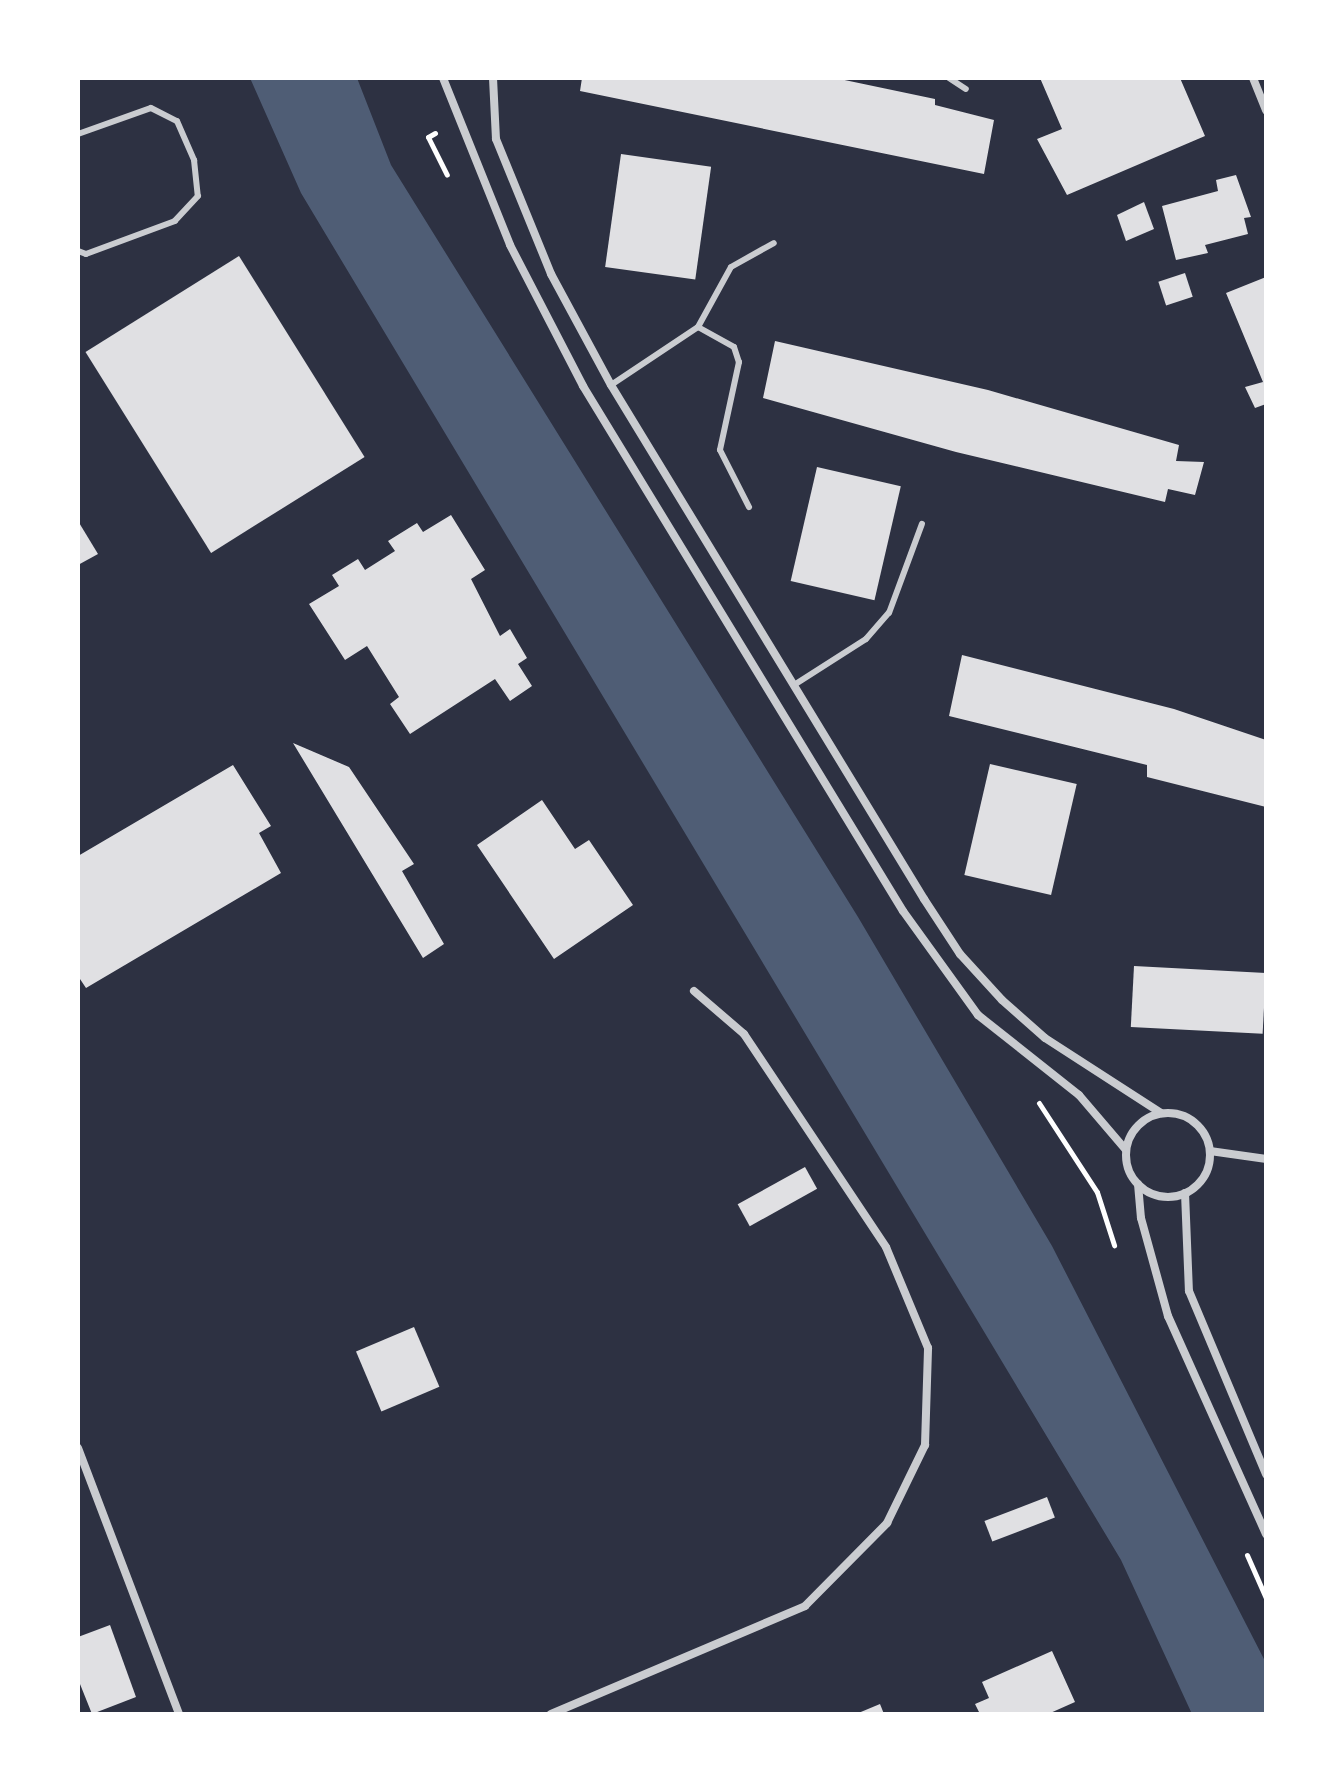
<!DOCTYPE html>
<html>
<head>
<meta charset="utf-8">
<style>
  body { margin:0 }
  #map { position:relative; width:1344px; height:1792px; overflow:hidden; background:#2d3142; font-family:"PT Sans Narrow",sans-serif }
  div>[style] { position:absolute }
  .water>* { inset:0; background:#4f5d75 }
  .building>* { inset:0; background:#e0e0e3; transform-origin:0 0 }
  .path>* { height:5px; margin:-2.5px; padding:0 2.5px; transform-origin:2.5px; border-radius:2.5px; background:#fff }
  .service>* { height:6px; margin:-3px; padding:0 3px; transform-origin:3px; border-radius:3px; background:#caccd0 }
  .minor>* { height:8px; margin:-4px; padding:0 4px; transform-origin:4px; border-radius:4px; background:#caccd0 }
  .minor>.ring { margin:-4px; padding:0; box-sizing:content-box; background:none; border:8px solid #caccd0; border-radius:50% }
  span { translate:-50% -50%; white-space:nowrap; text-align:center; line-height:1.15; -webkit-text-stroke:6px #fff; paint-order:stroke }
  .frame { position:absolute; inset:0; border:80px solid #fff; pointer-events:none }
</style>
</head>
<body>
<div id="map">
  <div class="water">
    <div style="clip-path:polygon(250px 78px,357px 78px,391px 165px,858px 917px,1052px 1246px,1266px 1663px,1266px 1714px,1192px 1714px,1121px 1560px,301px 193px)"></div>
  </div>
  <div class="building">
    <div style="clip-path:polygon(582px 78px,835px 78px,935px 99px,935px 105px,994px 120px,984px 174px,580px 91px)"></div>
    <div style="clip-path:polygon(1040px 78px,1180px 78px,1205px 136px,1067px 195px,1037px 139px,1062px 129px)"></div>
    <div style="left:621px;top:154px;width:91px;height:114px;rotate:8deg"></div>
    <div style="clip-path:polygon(1236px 175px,1251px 217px,1244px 218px,1248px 234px,1205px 245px,1208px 253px,1176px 260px,1162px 206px,1218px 191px,1216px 180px)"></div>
    <div style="clip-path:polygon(1144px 202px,1154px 229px,1126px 241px,1117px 215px)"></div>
    <div style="left:239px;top:256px;width:237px;height:181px;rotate:58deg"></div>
    <div style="left:1185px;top:273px;width:25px;height:28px;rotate:72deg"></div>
    <div style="clip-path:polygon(1266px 277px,1266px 404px,1255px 408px,1245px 387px,1263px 382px,1226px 293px)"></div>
    <div style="clip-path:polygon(775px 341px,988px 390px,1179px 445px,1176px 461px,1204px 462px,1195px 495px,1168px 489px,1165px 502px,956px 452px,763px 398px)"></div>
    <div style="left:817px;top:467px;width:86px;height:117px;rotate:13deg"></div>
    <div style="clip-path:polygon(451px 515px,485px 570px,471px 579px,500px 636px,510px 629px,527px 658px,518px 664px,532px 686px,510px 701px,495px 679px,410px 734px,390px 704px,399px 697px,367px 646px,345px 660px,309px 604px,339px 586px,332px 575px,358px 559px,365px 570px,395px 551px,388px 541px,417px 523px,423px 532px)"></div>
    <div style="clip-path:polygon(78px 521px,98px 554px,78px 565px)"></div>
    <div style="clip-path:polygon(962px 655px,1174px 709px,1266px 740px,1266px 807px,1147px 777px,1147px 765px,949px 716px)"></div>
    <div style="clip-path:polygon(293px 743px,349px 767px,414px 864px,402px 871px,444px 944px,423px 958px)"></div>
    <div style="left:990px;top:764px;width:89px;height:114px;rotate:13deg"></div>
    <div style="clip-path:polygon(233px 765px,271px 826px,259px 833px,281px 873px,86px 988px,78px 976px,78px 856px)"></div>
    <div style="clip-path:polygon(542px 800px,575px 849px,589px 840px,633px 905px,554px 959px,477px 845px)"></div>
    <div style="left:1134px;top:966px;width:132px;height:61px;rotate:3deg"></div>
    <div style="left:805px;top:1167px;width:25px;height:77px;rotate:61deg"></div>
    <div style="left:414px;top:1327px;width:65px;height:63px;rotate:67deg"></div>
    <div style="left:1047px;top:1497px;width:22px;height:67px;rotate:69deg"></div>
    <div style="clip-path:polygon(110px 1625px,136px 1697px,92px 1714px,78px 1679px,78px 1637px)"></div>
    <div style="clip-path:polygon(1052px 1651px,1075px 1702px,1048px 1714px,980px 1714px,975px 1704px,989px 1698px,982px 1682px)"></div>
    <div style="clip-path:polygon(880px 1704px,884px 1714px,856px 1714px)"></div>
  </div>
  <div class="path">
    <div style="left:435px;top:133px;width:8px;rotate:150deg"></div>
    <div style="left:428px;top:137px;width:42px;rotate:63.4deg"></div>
    <div style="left:1039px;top:1103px;width:106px;rotate:56.9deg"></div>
    <div style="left:1097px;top:1192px;width:56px;rotate:72.2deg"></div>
    <div style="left:1247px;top:1555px;width:47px;rotate:66.2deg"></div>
  </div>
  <div class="service">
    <div style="left:949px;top:78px;width:20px;rotate:33deg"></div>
    <div style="left:78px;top:134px;width:77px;rotate:-19.6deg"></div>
    <div style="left:151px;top:108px;width:29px;rotate:27deg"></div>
    <div style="left:177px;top:121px;width:43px;rotate:66.4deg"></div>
    <div style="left:194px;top:160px;width:36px;rotate:84deg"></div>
    <div style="left:198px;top:196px;width:34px;rotate:133deg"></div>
    <div style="left:175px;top:221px;width:95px;rotate:159.7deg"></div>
    <div style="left:86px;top:254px;width:9px;rotate:-159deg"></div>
    <div style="left:698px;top:327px;width:41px;rotate:29.1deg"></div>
    <div style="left:734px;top:347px;width:16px;rotate:72deg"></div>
    <div style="left:739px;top:362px;width:90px;rotate:102.2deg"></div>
    <div style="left:720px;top:450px;width:64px;rotate:63deg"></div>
    <div style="left:611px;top:385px;width:105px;rotate:-33.7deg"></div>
    <div style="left:698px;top:327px;width:68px;rotate:-61.2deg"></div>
    <div style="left:731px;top:267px;width:49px;rotate:-29.2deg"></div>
    <div style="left:794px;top:685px;width:85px;rotate:-32.6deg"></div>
    <div style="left:866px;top:639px;width:35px;rotate:-49deg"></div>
    <div style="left:889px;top:613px;width:95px;rotate:-69.7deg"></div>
  </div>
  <div class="minor">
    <div style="left:443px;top:78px;width:180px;rotate:68.1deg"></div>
    <div style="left:510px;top:245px;width:159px;rotate:62.6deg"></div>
    <div style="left:583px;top:386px;width:615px;rotate:58.64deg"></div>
    <div style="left:903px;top:911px;width:128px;rotate:54.2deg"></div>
    <div style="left:978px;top:1015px;width:129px;rotate:38.4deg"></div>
    <div style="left:1079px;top:1095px;width:72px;rotate:49.5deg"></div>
    <div style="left:493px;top:78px;width:61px;rotate:87.2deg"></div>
    <div style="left:496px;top:139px;width:146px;rotate:67.8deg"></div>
    <div style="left:551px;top:274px;width:126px;rotate:61.6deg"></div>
    <div style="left:611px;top:385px;width:602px;rotate:58.66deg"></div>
    <div style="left:924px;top:899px;width:66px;rotate:56.8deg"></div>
    <div style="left:960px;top:954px;width:62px;rotate:47.6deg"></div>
    <div style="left:1002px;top:1000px;width:57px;rotate:41.5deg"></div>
    <div style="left:1045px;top:1038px;width:138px;rotate:32.9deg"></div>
    <div style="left:1253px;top:78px;width:35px;rotate:68deg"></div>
    <div class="ring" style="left:1126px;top:1113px;width:76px;height:76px"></div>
    <div style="left:1210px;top:1151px;width:57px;rotate:8.1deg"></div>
    <div style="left:1138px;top:1184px;width:34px;rotate:85deg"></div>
    <div style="left:1141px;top:1218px;width:102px;rotate:74.6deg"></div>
    <div style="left:1168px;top:1316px;width:239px;rotate:65.8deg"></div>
    <div style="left:1185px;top:1193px;width:98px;rotate:87.7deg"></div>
    <div style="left:1189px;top:1291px;width:199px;rotate:67.2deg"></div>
    <div style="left:78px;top:1448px;width:285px;rotate:69.2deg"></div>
    <div style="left:551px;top:1714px;width:276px;rotate:-23deg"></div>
    <div style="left:805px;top:1606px;width:117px;rotate:-45.3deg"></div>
    <div style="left:887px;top:1523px;width:87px;rotate:-64deg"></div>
    <div style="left:925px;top:1445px;width:97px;rotate:-88.2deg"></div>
    <div style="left:928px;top:1348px;width:109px;rotate:-112.6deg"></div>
    <div style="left:886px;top:1247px;width:256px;rotate:-123.7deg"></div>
    <div style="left:744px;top:1034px;width:66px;rotate:-139.3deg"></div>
  </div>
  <div class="frame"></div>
</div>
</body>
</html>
